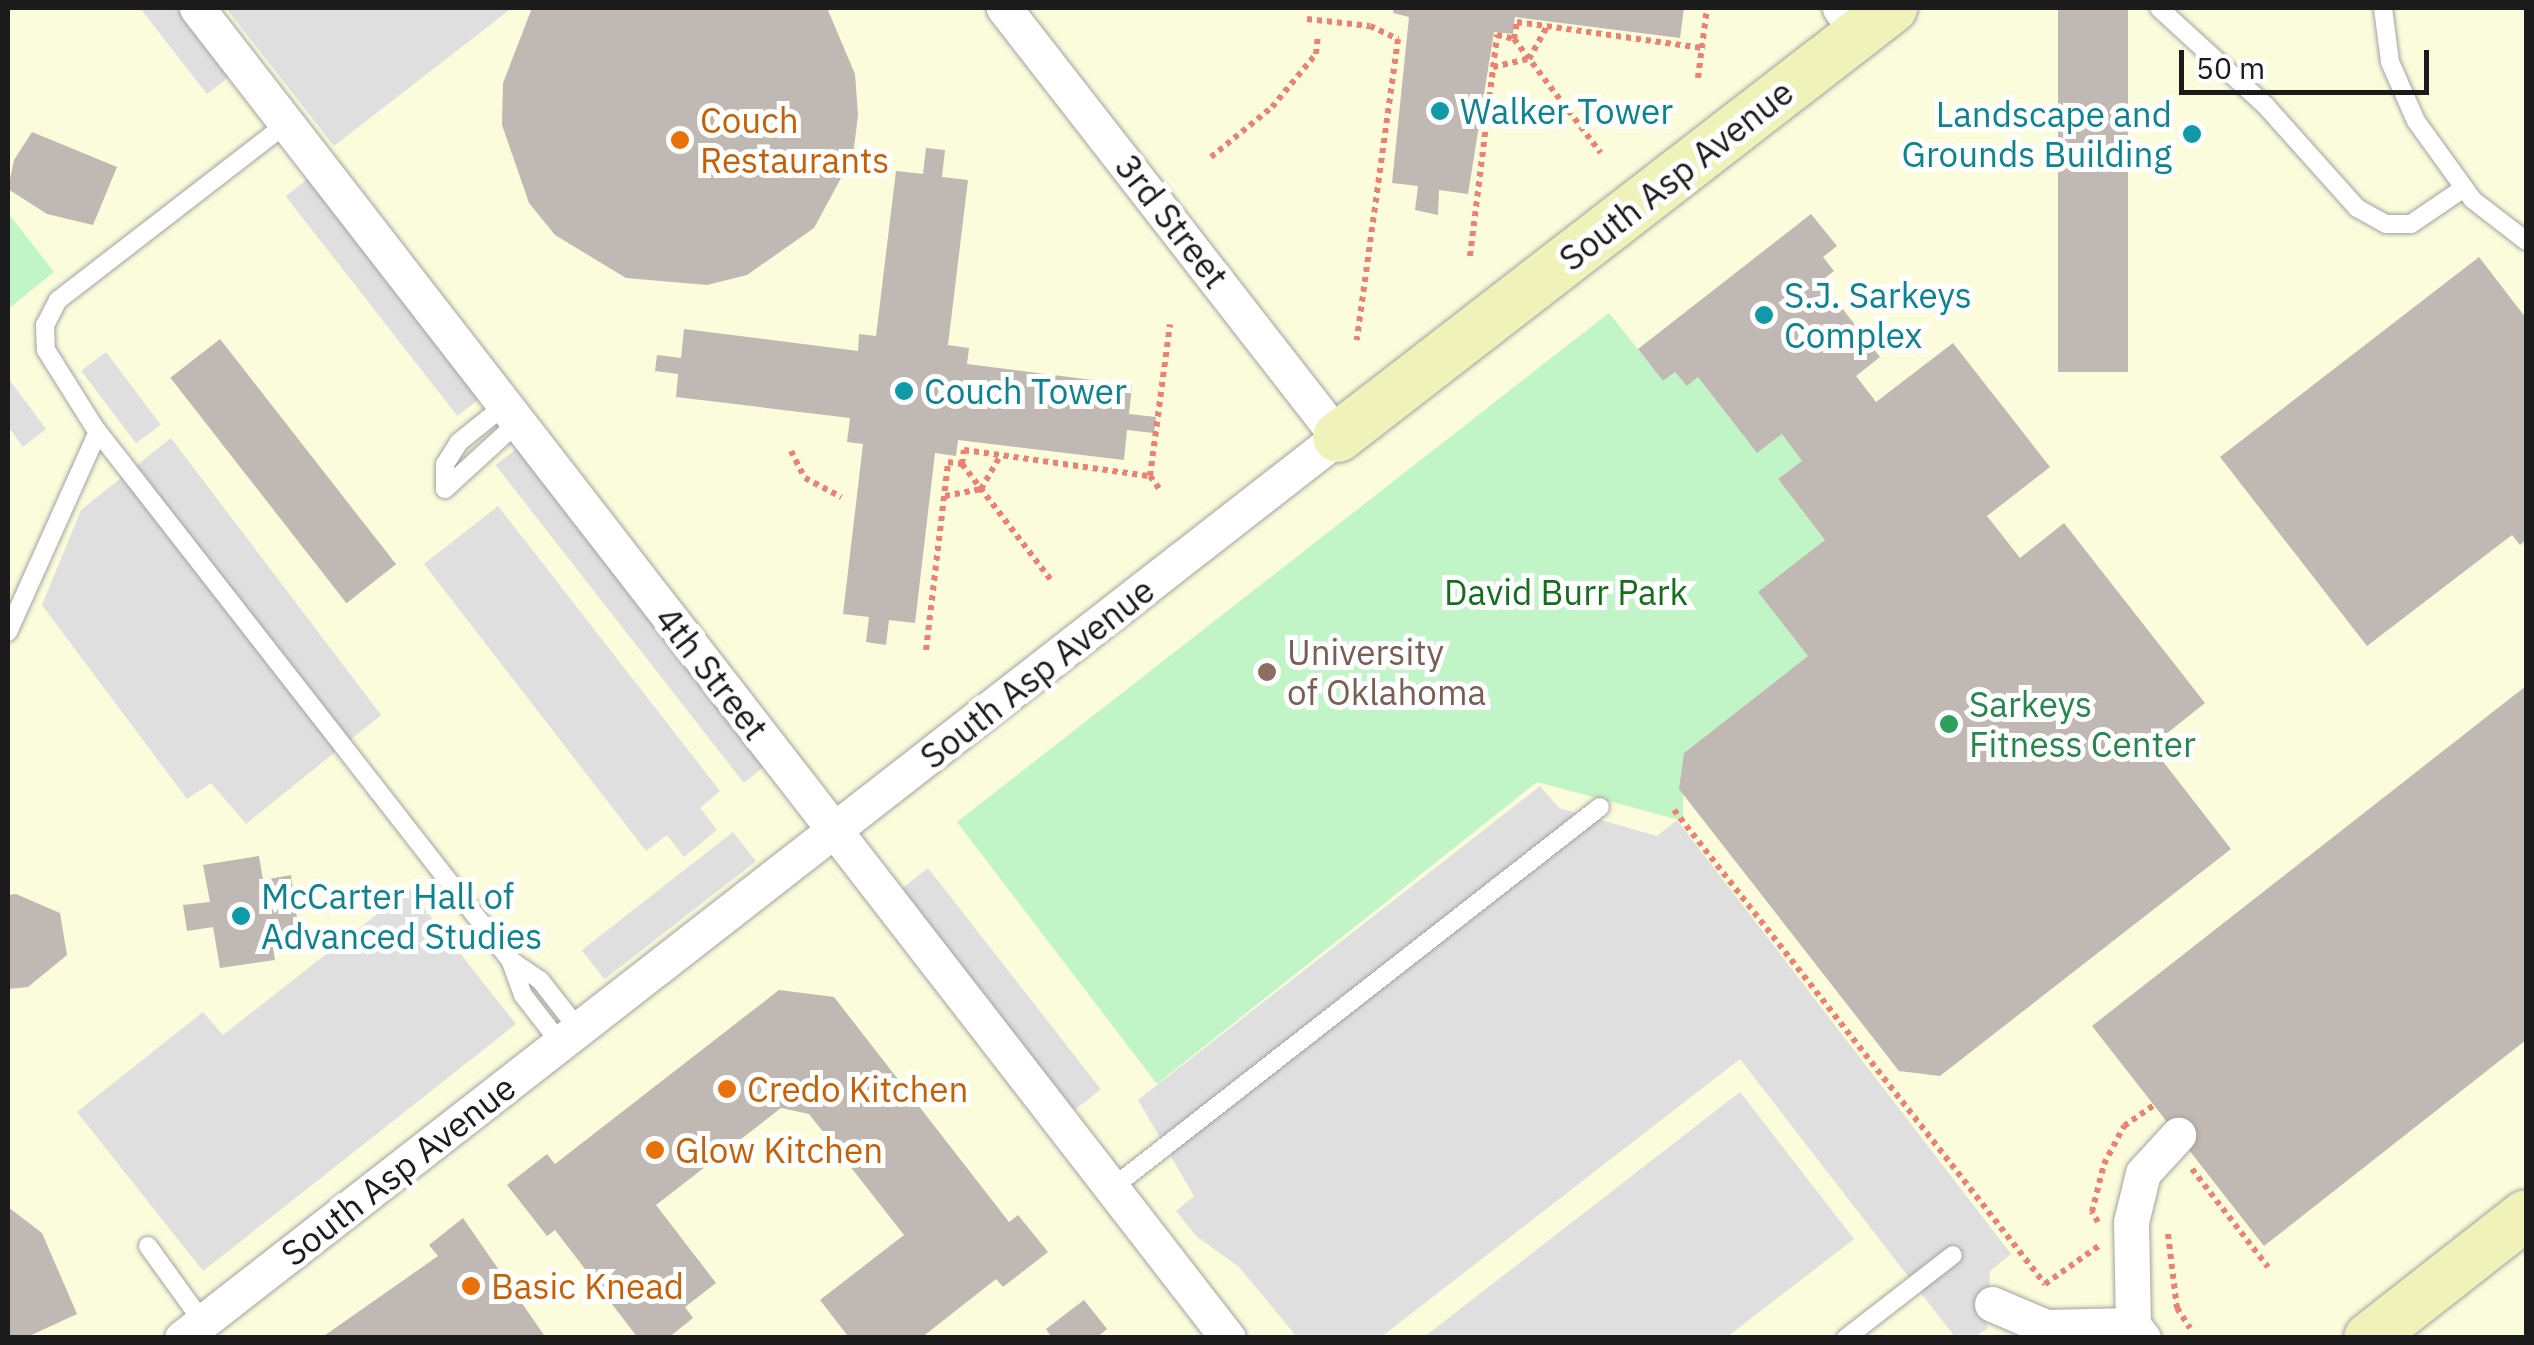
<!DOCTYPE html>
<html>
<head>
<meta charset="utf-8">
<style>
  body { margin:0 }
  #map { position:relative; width:2534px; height:1345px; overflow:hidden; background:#ece9e2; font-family:"IBM Plex Sans",sans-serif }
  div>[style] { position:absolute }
  .education>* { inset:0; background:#fbfcdb; transform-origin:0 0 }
  .park>* { inset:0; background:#c1f4c6 }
  .parking>* { inset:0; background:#dfdfdf; transform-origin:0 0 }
  .building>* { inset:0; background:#c0b8b2; transform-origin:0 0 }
  .path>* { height:6px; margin-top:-3px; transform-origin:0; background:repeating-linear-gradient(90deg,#ed8072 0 5px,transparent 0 10px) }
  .roads { filter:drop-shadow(0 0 2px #a2a2a2) drop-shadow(0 0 2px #a2a2a2) }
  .lane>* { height:18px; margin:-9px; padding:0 9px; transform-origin:9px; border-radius:9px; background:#fff }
  .street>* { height:35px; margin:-17.5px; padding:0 17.5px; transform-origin:17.5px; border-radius:17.5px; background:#fff }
  .secondary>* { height:50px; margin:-25px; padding:0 25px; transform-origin:25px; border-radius:25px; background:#eff3b9 }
  .dots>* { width:28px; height:28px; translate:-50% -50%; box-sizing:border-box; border:5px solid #fff; border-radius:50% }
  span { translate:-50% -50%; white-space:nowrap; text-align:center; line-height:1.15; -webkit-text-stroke:10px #fff; paint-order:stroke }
  .culture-label { font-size:35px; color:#0d838f }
  .left { translate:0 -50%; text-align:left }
  .right { translate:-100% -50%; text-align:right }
  .food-label { font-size:35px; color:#c56008 }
  .street-label { font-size:35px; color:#1b1b1b }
  .park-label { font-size:35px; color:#146f1d }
  .education-label { font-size:35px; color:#785e54 }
  .leisure-label { font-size:35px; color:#27864d }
  .frame { position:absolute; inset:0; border:10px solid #1b1b1b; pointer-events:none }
  .scale { position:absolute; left:2179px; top:50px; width:250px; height:45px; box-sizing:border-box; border:5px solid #1b1b1b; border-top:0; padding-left:12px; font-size:30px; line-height:35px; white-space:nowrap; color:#1b1b1b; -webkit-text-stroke:8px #fff; paint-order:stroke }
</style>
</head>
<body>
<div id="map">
  <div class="education">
    <div style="left:8px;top:8px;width:2518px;height:1329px"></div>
  </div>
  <div class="park">
    <div style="clip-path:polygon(8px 213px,54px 272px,8px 309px)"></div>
    <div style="clip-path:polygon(1609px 313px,1663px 381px,1675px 372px,1687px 386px,1698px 377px,1757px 453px,1782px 434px,1802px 461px,1778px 479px,1825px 540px,1808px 656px,1684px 753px,1683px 821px,1537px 782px,1157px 1084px,957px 822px)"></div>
  </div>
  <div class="parking">
    <div style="clip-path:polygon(140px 8px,184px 8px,235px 72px,207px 94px)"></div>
    <div style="clip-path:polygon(226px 8px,512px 8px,334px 146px)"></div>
    <div style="left:314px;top:174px;width:279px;height:36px;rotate:52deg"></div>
    <div style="left:106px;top:352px;width:91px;height:31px;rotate:53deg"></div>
    <div style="clip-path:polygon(8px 378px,46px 429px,23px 447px,8px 426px)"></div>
    <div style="clip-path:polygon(171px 438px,381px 715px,246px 824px,211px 783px,187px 799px,42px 605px,81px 510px)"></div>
    <div style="left:520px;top:446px;width:403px;height:31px;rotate:52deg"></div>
    <div style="clip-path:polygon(498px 506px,720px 791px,700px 808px,717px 830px,684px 857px,667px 835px,646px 851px,424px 564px)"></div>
    <div style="clip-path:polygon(1540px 786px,1559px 808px,1657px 836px,1677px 820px,2011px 1254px,1990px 1271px,1987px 1329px,1974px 1337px,1955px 1337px,1740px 1059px,1381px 1337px,1297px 1337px,1239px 1267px,1196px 1236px,1176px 1211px,1194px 1196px,1138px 1100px)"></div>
    <div style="left:733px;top:832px;width:37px;height:192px;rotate:52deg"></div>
    <div style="left:928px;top:868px;width:281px;height:34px;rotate:52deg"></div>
    <div style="clip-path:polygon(409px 889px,516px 1024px,203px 1271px,77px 1112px,203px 1012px,223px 1035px)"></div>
    <div style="clip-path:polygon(1740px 1092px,1854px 1239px,1727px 1337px,1424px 1337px)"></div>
  </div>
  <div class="building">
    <div style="clip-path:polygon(532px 8px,827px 8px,855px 74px,858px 115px,853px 156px,814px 228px,747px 275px,707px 285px,626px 278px,555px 235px,529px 203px,502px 125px,503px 83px)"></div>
    <div style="clip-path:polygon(1394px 8px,1684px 8px,1680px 38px,1515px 17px,1513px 34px,1494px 32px,1468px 194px,1439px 190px,1438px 215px,1415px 210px,1418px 186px,1392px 183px,1409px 17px,1393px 13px)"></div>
    <div style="left:2058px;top:8px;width:70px;height:364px"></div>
    <div style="clip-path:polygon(32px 132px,117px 167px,93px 225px,47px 214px,8px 189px,14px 160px)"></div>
    <div style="clip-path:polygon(926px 148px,945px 150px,942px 177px,968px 180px,948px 345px,969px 348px,967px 364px,1132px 385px,1129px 414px,1156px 417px,1154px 433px,1127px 430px,1124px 460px,958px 440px,956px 456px,935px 453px,915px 623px,889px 620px,886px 645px,866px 642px,869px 617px,843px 614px,863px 444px,847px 442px,850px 418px,676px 397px,678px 374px,655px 371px,657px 355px,681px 358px,684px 329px,858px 351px,859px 334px,876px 336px,896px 171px,923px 174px)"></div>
    <div style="clip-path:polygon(1811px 214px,1837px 246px,1823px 257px,1834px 271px,1821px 281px,1880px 357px,1856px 376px,1876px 402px,1953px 343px,2050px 467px,1987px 516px,2020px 558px,2064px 523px,2205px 703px,2151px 746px,2231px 849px,1940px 1076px,1899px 1071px,1679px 789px,1684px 753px,1808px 656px,1758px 592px,1825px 540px,1778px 479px,1802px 461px,1782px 434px,1757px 453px,1698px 377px,1687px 386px,1675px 372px,1663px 381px,1638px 349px)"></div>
    <div style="clip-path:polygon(2479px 257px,2526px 318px,2526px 540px,2520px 545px,2512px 535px,2367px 646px,2220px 457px)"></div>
    <div style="left:220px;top:339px;width:286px;height:63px;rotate:52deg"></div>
    <div style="clip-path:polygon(2526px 686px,2526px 1040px,2264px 1246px,2092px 1026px)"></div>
    <div style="clip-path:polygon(259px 856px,263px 880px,291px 875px,299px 932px,271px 936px,275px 960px,220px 968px,213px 927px,187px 931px,183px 905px,210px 902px,203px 865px)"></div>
    <div style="clip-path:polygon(16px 894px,60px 913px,67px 955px,28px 987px,8px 989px,8px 895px)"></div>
    <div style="clip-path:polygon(779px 990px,834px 997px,1009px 1222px,1018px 1215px,1048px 1252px,1003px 1287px,996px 1279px,921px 1338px,847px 1335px,820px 1300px,904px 1235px,809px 1114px,781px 1108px,656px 1205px,716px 1283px,685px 1307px,693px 1318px,668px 1338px,638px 1338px,555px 1230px,547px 1236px,507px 1185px,547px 1154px,555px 1164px)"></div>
    <div style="clip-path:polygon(8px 1207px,42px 1233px,77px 1314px,25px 1338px,8px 1338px)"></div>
    <div style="clip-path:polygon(463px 1218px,546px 1338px,321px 1338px,438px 1256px,429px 1245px)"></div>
    <div style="clip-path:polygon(1084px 1300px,1107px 1329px,1096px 1338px,1052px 1338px,1046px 1329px)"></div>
  </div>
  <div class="path">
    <div style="left:1307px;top:19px;width:63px;rotate:6.3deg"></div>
    <div style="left:1370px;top:26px;width:31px;rotate:25deg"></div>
    <div style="left:1398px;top:39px;width:304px;rotate:97.8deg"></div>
    <div style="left:1514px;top:39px;width:143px;rotate:52.7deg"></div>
    <div style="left:1493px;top:67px;width:37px;rotate:-13deg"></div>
    <div style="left:1529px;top:59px;width:38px;rotate:-61deg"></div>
    <div style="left:1698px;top:78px;width:71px;rotate:-82.7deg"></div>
    <div style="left:1211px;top:157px;width:79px;rotate:-39.3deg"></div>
    <div style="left:1272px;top:107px;width:69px;rotate:-50.3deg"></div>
    <div style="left:1316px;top:54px;width:20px;rotate:-84deg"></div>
    <div style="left:1470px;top:256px;width:223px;rotate:-83deg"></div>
    <div style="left:1497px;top:35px;width:17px;rotate:13deg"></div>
    <div style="left:1514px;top:39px;width:17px;rotate:-80deg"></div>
    <div style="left:1517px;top:22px;width:187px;rotate:8deg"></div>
    <div style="left:791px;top:451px;width:30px;rotate:63deg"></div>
    <div style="left:805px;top:478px;width:41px;rotate:27.8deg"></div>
    <div style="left:962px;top:464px;width:146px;rotate:52.5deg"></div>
    <div style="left:1150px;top:476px;width:153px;rotate:-82.5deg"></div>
    <div style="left:945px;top:496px;width:37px;rotate:-11deg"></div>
    <div style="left:981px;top:489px;width:39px;rotate:-60deg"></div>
    <div style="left:926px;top:650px;width:189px;rotate:-83.3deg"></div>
    <div style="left:948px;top:462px;width:14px;rotate:8deg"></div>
    <div style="left:962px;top:464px;width:14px;rotate:-82deg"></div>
    <div style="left:964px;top:450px;width:188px;rotate:8deg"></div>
    <div style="left:1150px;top:476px;width:19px;rotate:54deg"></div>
    <div style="left:1674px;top:810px;width:602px;rotate:51.95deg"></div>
    <div style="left:2045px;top:1284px;width:67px;rotate:-35.3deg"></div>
    <div style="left:2192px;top:1169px;width:124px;rotate:52.2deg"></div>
    <div style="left:2098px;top:1222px;width:12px;rotate:-121deg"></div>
    <div style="left:2092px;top:1212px;width:49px;rotate:-76deg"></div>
    <div style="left:2104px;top:1164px;width:43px;rotate:-62.2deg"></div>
    <div style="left:2124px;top:1126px;width:39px;rotate:-35deg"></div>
    <div style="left:2168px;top:1234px;width:75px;rotate:83.1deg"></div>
    <div style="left:2177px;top:1308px;width:24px;rotate:57deg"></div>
  </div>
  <div class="roads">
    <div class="lane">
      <div style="left:2159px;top:8px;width:144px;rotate:42.5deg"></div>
      <div style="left:2265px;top:105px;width:138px;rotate:48.2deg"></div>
      <div style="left:2357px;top:208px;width:33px;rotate:29deg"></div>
      <div style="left:2386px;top:224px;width:25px"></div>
      <div style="left:2411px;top:224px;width:64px;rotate:-34.2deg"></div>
      <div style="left:2383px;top:8px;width:54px;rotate:82.6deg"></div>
      <div style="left:2390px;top:62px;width:64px;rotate:66.2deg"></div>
      <div style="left:2416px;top:121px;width:97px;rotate:54.2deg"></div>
      <div style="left:2473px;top:200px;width:67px;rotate:37.7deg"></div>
      <div style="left:286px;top:124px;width:288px;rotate:142.3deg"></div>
      <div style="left:58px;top:300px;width:28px;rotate:117deg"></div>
      <div style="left:45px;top:325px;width:25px;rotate:88deg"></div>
      <div style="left:46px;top:350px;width:92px;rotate:57.9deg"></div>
      <div style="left:95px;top:428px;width:675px;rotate:52.04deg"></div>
      <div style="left:504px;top:406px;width:58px;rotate:141.3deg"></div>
      <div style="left:459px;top:442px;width:26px;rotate:122deg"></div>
      <div style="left:445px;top:464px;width:25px;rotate:90deg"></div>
      <div style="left:445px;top:489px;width:98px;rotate:-42.5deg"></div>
      <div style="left:8px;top:632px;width:219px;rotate:-65.8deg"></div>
      <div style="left:561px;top:1044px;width:62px;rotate:-127.8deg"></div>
      <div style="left:523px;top:995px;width:37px;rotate:-110deg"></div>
      <div style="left:510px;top:960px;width:36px;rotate:34deg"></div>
      <div style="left:540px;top:980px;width:63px;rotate:52deg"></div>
      <div style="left:1112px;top:1188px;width:619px;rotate:-37.98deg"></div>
      <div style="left:148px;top:1246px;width:92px;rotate:54.2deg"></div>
      <div style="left:1846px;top:1338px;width:135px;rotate:-37.8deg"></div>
    </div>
    <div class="street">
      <div style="left:197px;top:8px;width:1683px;rotate:52.22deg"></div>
      <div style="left:1840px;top:8px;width:31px;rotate:53deg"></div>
      <div style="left:1992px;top:1304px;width:59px;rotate:23.1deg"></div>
      <div style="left:2046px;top:1327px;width:87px;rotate:-1.3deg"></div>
      <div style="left:182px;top:1338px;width:1466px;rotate:-37.93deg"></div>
      <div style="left:1338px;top:437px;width:544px;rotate:-127.9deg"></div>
      <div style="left:2143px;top:1338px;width:16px;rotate:-128deg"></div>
      <div style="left:2133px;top:1325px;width:103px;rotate:-91.1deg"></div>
      <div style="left:2131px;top:1222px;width:50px;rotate:-76.2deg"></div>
      <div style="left:2143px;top:1173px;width:52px;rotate:-47.4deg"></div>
    </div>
    <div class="secondary">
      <div style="left:1338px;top:437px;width:701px;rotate:-37.75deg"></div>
      <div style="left:2369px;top:1338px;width:199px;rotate:-38.1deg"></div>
    </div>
  </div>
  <div class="dots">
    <div style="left:1440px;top:111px;background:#0f9aa8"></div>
    <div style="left:2192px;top:134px;background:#0f9aa8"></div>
    <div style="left:680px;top:140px;background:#e8710a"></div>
    <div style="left:1764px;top:315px;background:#0f9aa8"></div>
    <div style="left:904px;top:391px;background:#0f9aa8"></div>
    <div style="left:1267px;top:672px;background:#8d6e63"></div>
    <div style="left:1949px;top:724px;background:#2e9e5b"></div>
    <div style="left:241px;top:916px;background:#0f9aa8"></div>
    <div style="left:727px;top:1089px;background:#e8710a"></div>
    <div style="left:655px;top:1150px;background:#e8710a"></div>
    <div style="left:471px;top:1286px;background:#e8710a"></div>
  </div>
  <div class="culture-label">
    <span class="left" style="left:1460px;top:111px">Walker Tower</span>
    <span class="right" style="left:2172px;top:134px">Landscape and<br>Grounds Building</span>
    <span class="left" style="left:1784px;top:315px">S.J. Sarkeys<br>Complex</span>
    <span class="left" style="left:924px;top:391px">Couch Tower</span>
    <span class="left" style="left:261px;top:916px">McCarter Hall of<br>Advanced Studies</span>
  </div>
  <div class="food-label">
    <span class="left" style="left:700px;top:140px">Couch<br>Restaurants</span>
    <span class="left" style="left:747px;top:1089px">Credo Kitchen</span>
    <span class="left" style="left:675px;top:1150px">Glow Kitchen</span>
    <span class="left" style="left:491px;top:1286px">Basic Knead</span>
  </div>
  <div class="street-label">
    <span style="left:1676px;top:175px;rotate:-38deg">South Asp Avenue</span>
    <span style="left:1172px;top:221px;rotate:52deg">3rd Street</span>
    <span style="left:712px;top:673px;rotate:52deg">4th Street</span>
    <span style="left:1037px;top:673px;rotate:-38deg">South Asp Avenue</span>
    <span style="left:398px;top:1170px;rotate:-38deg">South Asp Avenue</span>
  </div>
  <div class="park-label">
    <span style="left:1566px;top:592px">David Burr Park</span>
  </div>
  <div class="education-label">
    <span class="left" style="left:1287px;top:672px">University<br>of Oklahoma</span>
  </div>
  <div class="leisure-label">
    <span class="left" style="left:1969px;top:724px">Sarkeys<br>Fitness Center</span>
  </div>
  <div class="frame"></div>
  <div class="scale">50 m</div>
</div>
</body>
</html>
